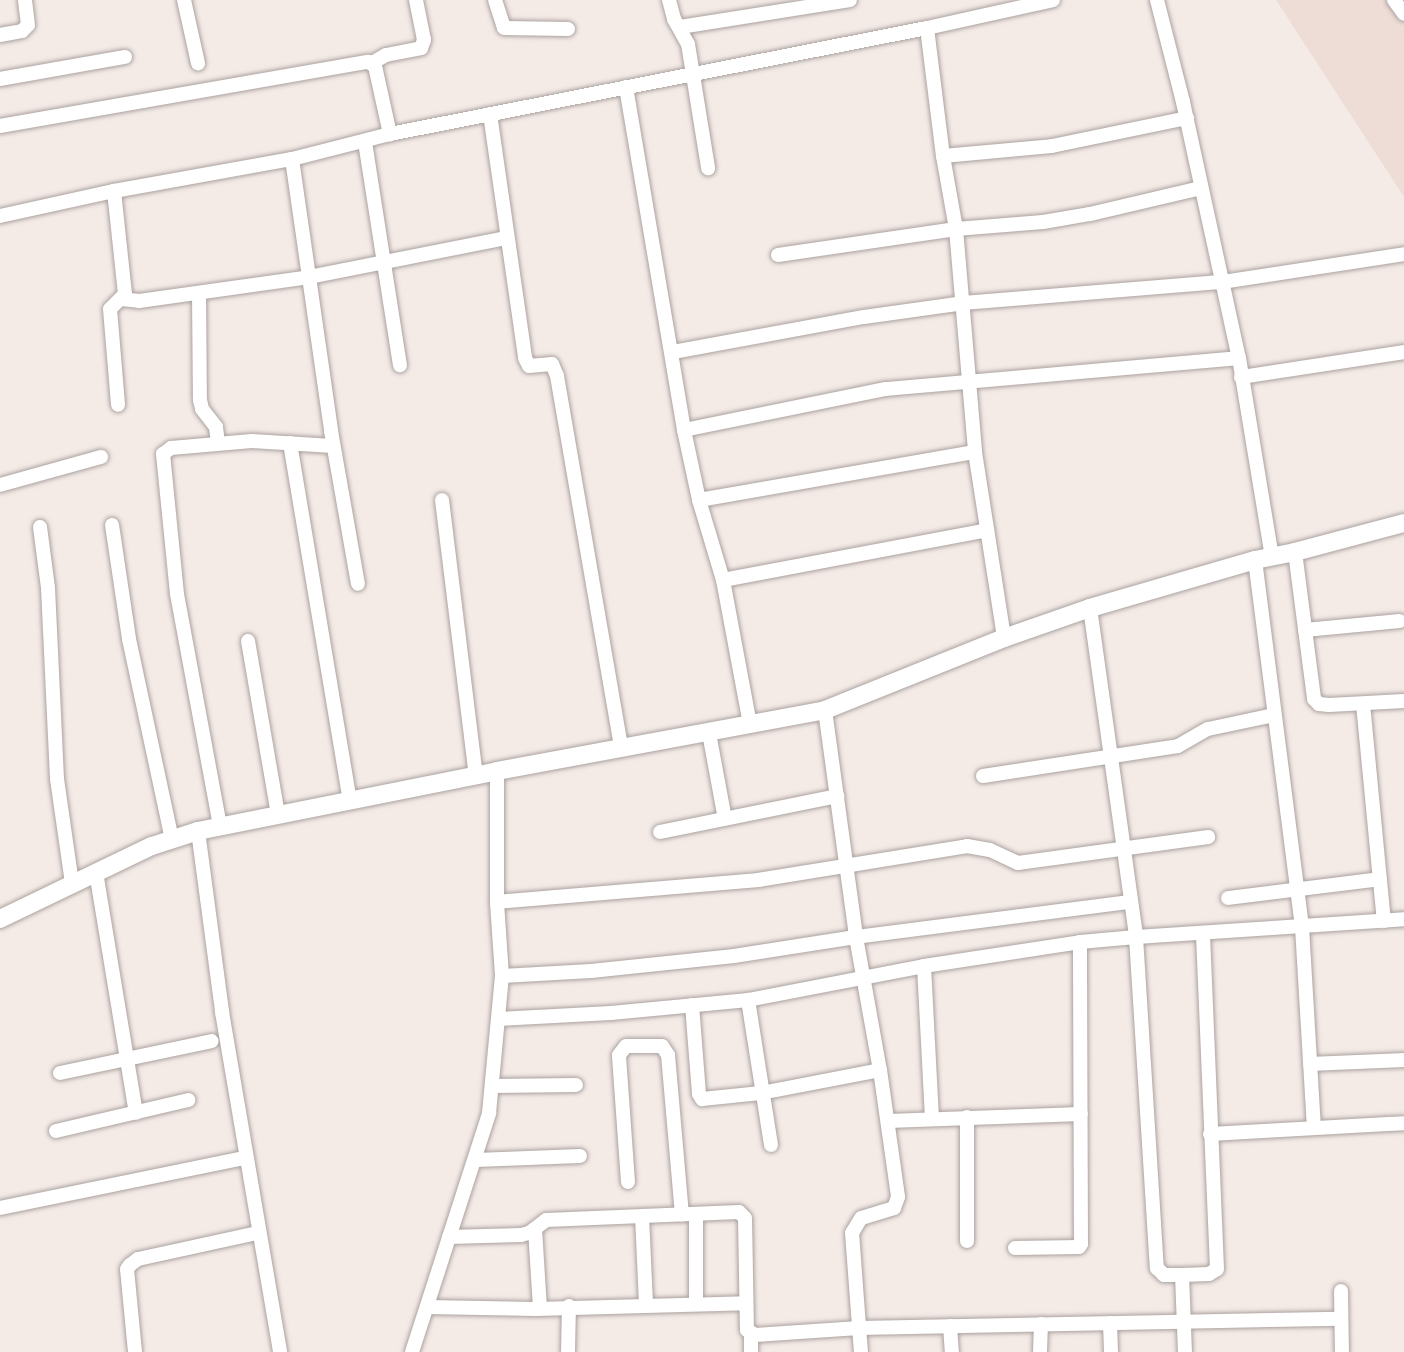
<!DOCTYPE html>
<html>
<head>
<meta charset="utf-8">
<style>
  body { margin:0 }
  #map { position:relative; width:1404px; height:1352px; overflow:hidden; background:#f4ebe7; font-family:"Work Sans",sans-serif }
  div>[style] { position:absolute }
  .built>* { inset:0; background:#eeddd6 }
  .roads { filter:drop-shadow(0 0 2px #aba29f) drop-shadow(0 0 2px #aba29f) }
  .minor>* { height:14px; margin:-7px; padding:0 7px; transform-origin:7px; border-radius:7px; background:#fff }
  .tertiary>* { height:18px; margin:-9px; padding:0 9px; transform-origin:9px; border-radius:9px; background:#fff }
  span { translate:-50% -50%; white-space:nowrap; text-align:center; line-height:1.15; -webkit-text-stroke:6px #f4ebe7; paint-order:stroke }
</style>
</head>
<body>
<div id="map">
  <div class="built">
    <div style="clip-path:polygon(1276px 0,1404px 0,1404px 197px)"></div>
  </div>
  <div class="roads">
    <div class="minor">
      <div style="left:184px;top:0;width:65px;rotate:77.5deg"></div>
      <div style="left:495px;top:0;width:29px;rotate:72deg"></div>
      <div style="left:504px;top:28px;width:64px;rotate:0.9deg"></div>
      <div style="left:669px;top:0;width:20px;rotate:75deg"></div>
      <div style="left:674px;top:19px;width:29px;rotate:61deg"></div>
      <div style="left:688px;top:44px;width:126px;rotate:80.8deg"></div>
      <div style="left:1157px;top:0;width:105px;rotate:75.7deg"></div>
      <div style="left:1183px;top:102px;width:262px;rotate:77.7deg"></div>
      <div style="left:1239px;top:358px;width:202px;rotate:80.6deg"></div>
      <div style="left:1394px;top:0;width:17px;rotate:54deg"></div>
      <div style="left:680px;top:27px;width:172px;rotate:-9deg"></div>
      <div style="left:927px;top:28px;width:129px;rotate:82.9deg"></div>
      <div style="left:943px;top:156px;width:74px;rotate:79.9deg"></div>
      <div style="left:956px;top:229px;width:224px;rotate:85.1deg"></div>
      <div style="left:975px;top:452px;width:188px;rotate:81.1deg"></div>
      <div style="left:0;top:35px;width:22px;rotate:-10deg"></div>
      <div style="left:22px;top:31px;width:8px;rotate:-45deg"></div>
      <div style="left:28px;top:25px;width:25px;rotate:-97deg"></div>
      <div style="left:372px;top:63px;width:16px;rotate:-30deg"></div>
      <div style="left:386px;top:55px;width:36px;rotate:-11deg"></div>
      <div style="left:421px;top:48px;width:9px;rotate:-69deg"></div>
      <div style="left:424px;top:40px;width:41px;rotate:-101.3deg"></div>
      <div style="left:0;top:79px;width:127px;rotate:-10deg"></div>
      <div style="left:626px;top:87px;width:348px;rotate:80.4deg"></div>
      <div style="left:684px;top:430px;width:72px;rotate:77.9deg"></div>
      <div style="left:699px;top:500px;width:84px;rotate:73.3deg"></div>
      <div style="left:723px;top:580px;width:147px;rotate:79.4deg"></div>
      <div style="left:490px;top:114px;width:246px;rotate:81.8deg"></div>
      <div style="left:525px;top:358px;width:9px;rotate:63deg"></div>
      <div style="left:529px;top:366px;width:23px;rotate:-5deg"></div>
      <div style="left:552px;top:364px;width:13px;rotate:67deg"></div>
      <div style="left:557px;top:376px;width:377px;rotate:80.2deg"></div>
      <div style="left:0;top:126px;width:374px;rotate:-9.9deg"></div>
      <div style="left:368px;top:62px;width:8px;rotate:30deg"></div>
      <div style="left:375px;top:66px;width:70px;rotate:77.6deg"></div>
      <div style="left:365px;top:142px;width:226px;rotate:81.1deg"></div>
      <div style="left:943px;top:156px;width:109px;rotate:-5.2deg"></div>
      <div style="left:1052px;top:146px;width:138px;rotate:-11.7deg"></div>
      <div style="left:292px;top:159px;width:275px;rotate:81.8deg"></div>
      <div style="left:331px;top:431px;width:155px;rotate:80deg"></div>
      <div style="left:114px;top:191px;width:104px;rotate:83.9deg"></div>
      <div style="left:125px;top:294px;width:21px;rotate:135deg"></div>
      <div style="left:110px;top:309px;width:96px;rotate:85.2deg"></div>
      <div style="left:0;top:216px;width:117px;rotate:-12.4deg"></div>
      <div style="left:114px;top:191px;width:181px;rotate:-10.2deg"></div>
      <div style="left:292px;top:159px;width:101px;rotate:-14.3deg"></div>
      <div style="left:390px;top:134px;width:547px;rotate:-11.17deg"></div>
      <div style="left:927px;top:28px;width:129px;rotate:-12.5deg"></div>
      <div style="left:778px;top:255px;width:180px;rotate:-8.3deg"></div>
      <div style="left:956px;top:229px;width:87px;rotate:-4.6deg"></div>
      <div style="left:1043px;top:222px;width:48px;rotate:-9.7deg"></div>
      <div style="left:1090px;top:214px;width:114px;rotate:-13.2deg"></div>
      <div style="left:199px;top:293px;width:107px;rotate:89.5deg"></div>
      <div style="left:200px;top:400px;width:9px;rotate:77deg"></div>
      <div style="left:202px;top:409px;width:23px;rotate:52deg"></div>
      <div style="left:216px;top:427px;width:16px;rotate:83deg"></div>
      <div style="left:121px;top:299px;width:18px;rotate:6deg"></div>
      <div style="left:139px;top:301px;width:172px;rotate:-8deg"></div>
      <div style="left:309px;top:277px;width:201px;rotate:-11.2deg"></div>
      <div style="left:673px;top:352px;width:194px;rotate:-10.4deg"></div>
      <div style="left:864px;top:317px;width:101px;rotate:-8deg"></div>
      <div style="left:964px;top:303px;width:259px;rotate:-4.7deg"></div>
      <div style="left:1222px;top:282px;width:184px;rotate:-8.7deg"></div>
      <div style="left:1241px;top:377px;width:165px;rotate:-8.7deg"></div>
      <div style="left:684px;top:430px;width:206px;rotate:-11.5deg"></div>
      <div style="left:886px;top:389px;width:354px;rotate:-5deg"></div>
      <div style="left:290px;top:443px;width:362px;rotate:80.5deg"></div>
      <div style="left:0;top:485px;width:105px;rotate:-15.5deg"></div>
      <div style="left:442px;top:500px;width:277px;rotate:83deg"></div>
      <div style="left:699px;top:500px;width:280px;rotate:-9.9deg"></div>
      <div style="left:112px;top:525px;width:115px;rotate:81.5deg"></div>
      <div style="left:129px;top:639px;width:205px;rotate:77.9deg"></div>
      <div style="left:40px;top:527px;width:62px;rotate:82.5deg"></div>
      <div style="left:48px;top:588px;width:191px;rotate:87.3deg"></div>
      <div style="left:57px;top:779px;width:105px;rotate:81.8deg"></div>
      <div style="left:1295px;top:552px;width:148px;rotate:82.6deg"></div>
      <div style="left:1314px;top:699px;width:7px;rotate:45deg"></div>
      <div style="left:1319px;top:704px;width:10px;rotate:6deg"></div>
      <div style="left:1329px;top:705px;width:75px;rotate:-3.1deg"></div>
      <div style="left:1255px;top:560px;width:370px;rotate:82.7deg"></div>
      <div style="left:1302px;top:927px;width:201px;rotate:86.6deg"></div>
      <div style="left:723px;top:580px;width:269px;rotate:-10.7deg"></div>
      <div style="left:1090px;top:608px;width:332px;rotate:82deg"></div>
      <div style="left:1136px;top:937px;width:269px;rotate:-3.8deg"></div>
      <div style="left:1305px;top:630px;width:95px;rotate:-5.4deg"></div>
      <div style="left:248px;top:641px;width:176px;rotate:80.2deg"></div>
      <div style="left:1363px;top:704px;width:218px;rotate:84.5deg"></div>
      <div style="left:825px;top:710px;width:229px;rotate:82.2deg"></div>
      <div style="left:856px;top:937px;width:135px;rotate:79.8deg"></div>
      <div style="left:880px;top:1070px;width:128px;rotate:81.9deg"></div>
      <div style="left:898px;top:1197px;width:12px;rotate:110deg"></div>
      <div style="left:894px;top:1208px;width:34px;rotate:163deg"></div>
      <div style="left:861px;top:1218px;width:17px;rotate:121deg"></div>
      <div style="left:852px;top:1233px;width:119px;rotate:85.7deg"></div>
      <div style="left:709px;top:733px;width:87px;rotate:79.5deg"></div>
      <div style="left:983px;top:776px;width:197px;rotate:-8.7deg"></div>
      <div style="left:1178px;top:746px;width:34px;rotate:-30deg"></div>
      <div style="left:1208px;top:729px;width:67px;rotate:-12deg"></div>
      <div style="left:220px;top:826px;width:236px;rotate:-100.5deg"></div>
      <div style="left:177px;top:594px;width:141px;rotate:-95.7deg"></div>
      <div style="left:163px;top:454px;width:10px;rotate:-37deg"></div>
      <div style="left:171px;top:448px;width:81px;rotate:-4.9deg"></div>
      <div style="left:252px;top:441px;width:81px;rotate:3.5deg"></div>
      <div style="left:198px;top:831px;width:183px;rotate:82.4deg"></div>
      <div style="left:222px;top:1012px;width:345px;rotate:80.3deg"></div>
      <div style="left:660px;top:832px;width:181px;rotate:-11.5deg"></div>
      <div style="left:96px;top:872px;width:244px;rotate:80.6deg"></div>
      <div style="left:1228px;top:898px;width:153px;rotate:-7.1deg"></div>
      <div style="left:497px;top:902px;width:262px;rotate:-4.8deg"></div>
      <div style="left:758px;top:880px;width:212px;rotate:-9.2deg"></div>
      <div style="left:967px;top:846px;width:23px;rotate:10deg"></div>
      <div style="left:990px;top:850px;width:31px;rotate:25deg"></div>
      <div style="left:1018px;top:863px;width:192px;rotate:-7.8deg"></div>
      <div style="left:924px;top:966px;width:153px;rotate:87deg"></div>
      <div style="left:502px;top:976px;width:89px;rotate:-3.2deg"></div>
      <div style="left:591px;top:971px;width:144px;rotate:-6deg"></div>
      <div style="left:734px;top:956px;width:123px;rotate:-8.9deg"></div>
      <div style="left:856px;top:937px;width:275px;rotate:-7.3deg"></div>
      <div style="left:692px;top:1005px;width:89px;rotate:85.5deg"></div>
      <div style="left:699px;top:1094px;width:6px;rotate:59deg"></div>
      <div style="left:702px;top:1099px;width:59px;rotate:-5.8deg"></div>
      <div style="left:761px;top:1093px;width:121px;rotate:-10.9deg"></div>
      <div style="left:498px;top:1019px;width:113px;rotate:-3deg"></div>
      <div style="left:611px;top:1013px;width:138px;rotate:-5.4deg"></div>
      <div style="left:1310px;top:1064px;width:94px;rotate:-2.4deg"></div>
      <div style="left:60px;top:1073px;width:155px;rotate:-11.9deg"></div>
      <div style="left:492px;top:1086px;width:84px;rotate:-0.7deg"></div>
      <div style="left:888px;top:1121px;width:193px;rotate:-2.1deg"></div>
      <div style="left:56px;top:1131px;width:136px;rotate:-13.2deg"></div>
      <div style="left:1210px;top:1134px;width:194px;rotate:-3.2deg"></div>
      <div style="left:771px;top:1145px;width:147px;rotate:-99deg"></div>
      <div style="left:748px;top:1000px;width:179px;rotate:-10.9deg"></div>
      <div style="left:924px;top:966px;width:158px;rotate:-8.7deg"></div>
      <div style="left:1080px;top:942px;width:56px;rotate:-5.1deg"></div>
      <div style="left:1136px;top:937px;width:332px;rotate:86.4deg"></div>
      <div style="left:1157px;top:1268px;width:10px;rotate:45deg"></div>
      <div style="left:1164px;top:1275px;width:18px"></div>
      <div style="left:1182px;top:1275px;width:77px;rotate:87.8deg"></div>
      <div style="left:476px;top:1160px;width:104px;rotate:-2.2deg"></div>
      <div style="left:628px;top:1182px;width:127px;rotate:-94.1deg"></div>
      <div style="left:619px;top:1055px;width:11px;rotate:-52deg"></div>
      <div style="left:626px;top:1046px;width:36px"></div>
      <div style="left:662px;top:1046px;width:11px;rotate:56deg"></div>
      <div style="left:668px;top:1055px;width:160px;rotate:85deg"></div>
      <div style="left:0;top:1208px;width:249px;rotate:-11.6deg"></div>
      <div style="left:696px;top:1214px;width:90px;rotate:90deg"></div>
      <div style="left:642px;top:1216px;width:89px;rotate:87.4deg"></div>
      <div style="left:535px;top:1229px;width:79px;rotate:86.4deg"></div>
      <div style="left:449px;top:1237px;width:72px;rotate:-1.6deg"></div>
      <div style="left:521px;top:1235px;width:8px;rotate:-14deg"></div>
      <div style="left:529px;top:1233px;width:21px;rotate:-37deg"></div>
      <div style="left:546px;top:1220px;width:193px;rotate:-2.4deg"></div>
      <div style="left:739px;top:1212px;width:8px;rotate:45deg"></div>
      <div style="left:745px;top:1218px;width:112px;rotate:89deg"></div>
      <div style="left:747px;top:1330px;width:9px;rotate:32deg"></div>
      <div style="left:755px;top:1335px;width:104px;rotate:-3.9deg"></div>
      <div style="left:859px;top:1328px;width:481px;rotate:-1.1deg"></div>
      <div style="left:967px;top:1241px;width:124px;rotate:-90deg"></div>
      <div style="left:1015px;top:1248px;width:64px;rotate:-0.9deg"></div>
      <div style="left:1079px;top:1247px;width:4px;rotate:-56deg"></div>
      <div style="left:1081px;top:1244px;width:302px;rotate:-90.2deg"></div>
      <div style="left:1182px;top:1275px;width:27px;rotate:-2deg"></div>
      <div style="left:1209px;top:1274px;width:9px;rotate:-32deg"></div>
      <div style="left:1217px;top:1269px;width:336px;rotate:-92.4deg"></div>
      <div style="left:1341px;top:1291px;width:61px;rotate:89.1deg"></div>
      <div style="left:427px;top:1307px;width:109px;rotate:1.1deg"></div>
      <div style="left:536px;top:1309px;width:210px;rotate:-1.6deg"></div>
      <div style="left:1110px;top:1323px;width:29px;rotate:88deg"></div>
      <div style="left:950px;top:1326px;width:26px;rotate:86deg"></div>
      <div style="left:751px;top:1333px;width:19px;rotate:90deg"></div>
      <div style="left:135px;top:1352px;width:83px;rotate:-95.5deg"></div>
      <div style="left:127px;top:1269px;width:5px;rotate:-53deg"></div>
      <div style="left:130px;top:1265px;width:10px;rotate:-37deg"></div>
      <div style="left:138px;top:1259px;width:122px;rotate:-12.3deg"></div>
      <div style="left:412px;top:1352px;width:251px;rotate:-72.1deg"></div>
      <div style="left:489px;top:1113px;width:138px;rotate:-84.6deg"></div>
      <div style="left:502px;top:976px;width:74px;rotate:-93.9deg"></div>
      <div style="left:497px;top:902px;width:131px;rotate:-90deg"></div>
      <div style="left:568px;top:1352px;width:46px;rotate:-88.8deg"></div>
      <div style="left:1040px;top:1352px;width:28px;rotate:-88deg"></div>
    </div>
    <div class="tertiary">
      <div style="left:0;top:919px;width:169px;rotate:-25.7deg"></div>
      <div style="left:152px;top:846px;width:48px;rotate:-18.1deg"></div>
      <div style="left:198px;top:831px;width:305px;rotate:-11.3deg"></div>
      <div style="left:497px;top:771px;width:334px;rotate:-10.5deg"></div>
      <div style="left:825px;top:710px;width:193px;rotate:-21.9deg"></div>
      <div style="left:1004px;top:638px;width:91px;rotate:-19.2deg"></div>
      <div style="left:1090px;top:608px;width:172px;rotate:-16.2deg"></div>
      <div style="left:1255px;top:560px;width:41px;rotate:-11.3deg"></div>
      <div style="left:1295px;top:552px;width:113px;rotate:-14.9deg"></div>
    </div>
  </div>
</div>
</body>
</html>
